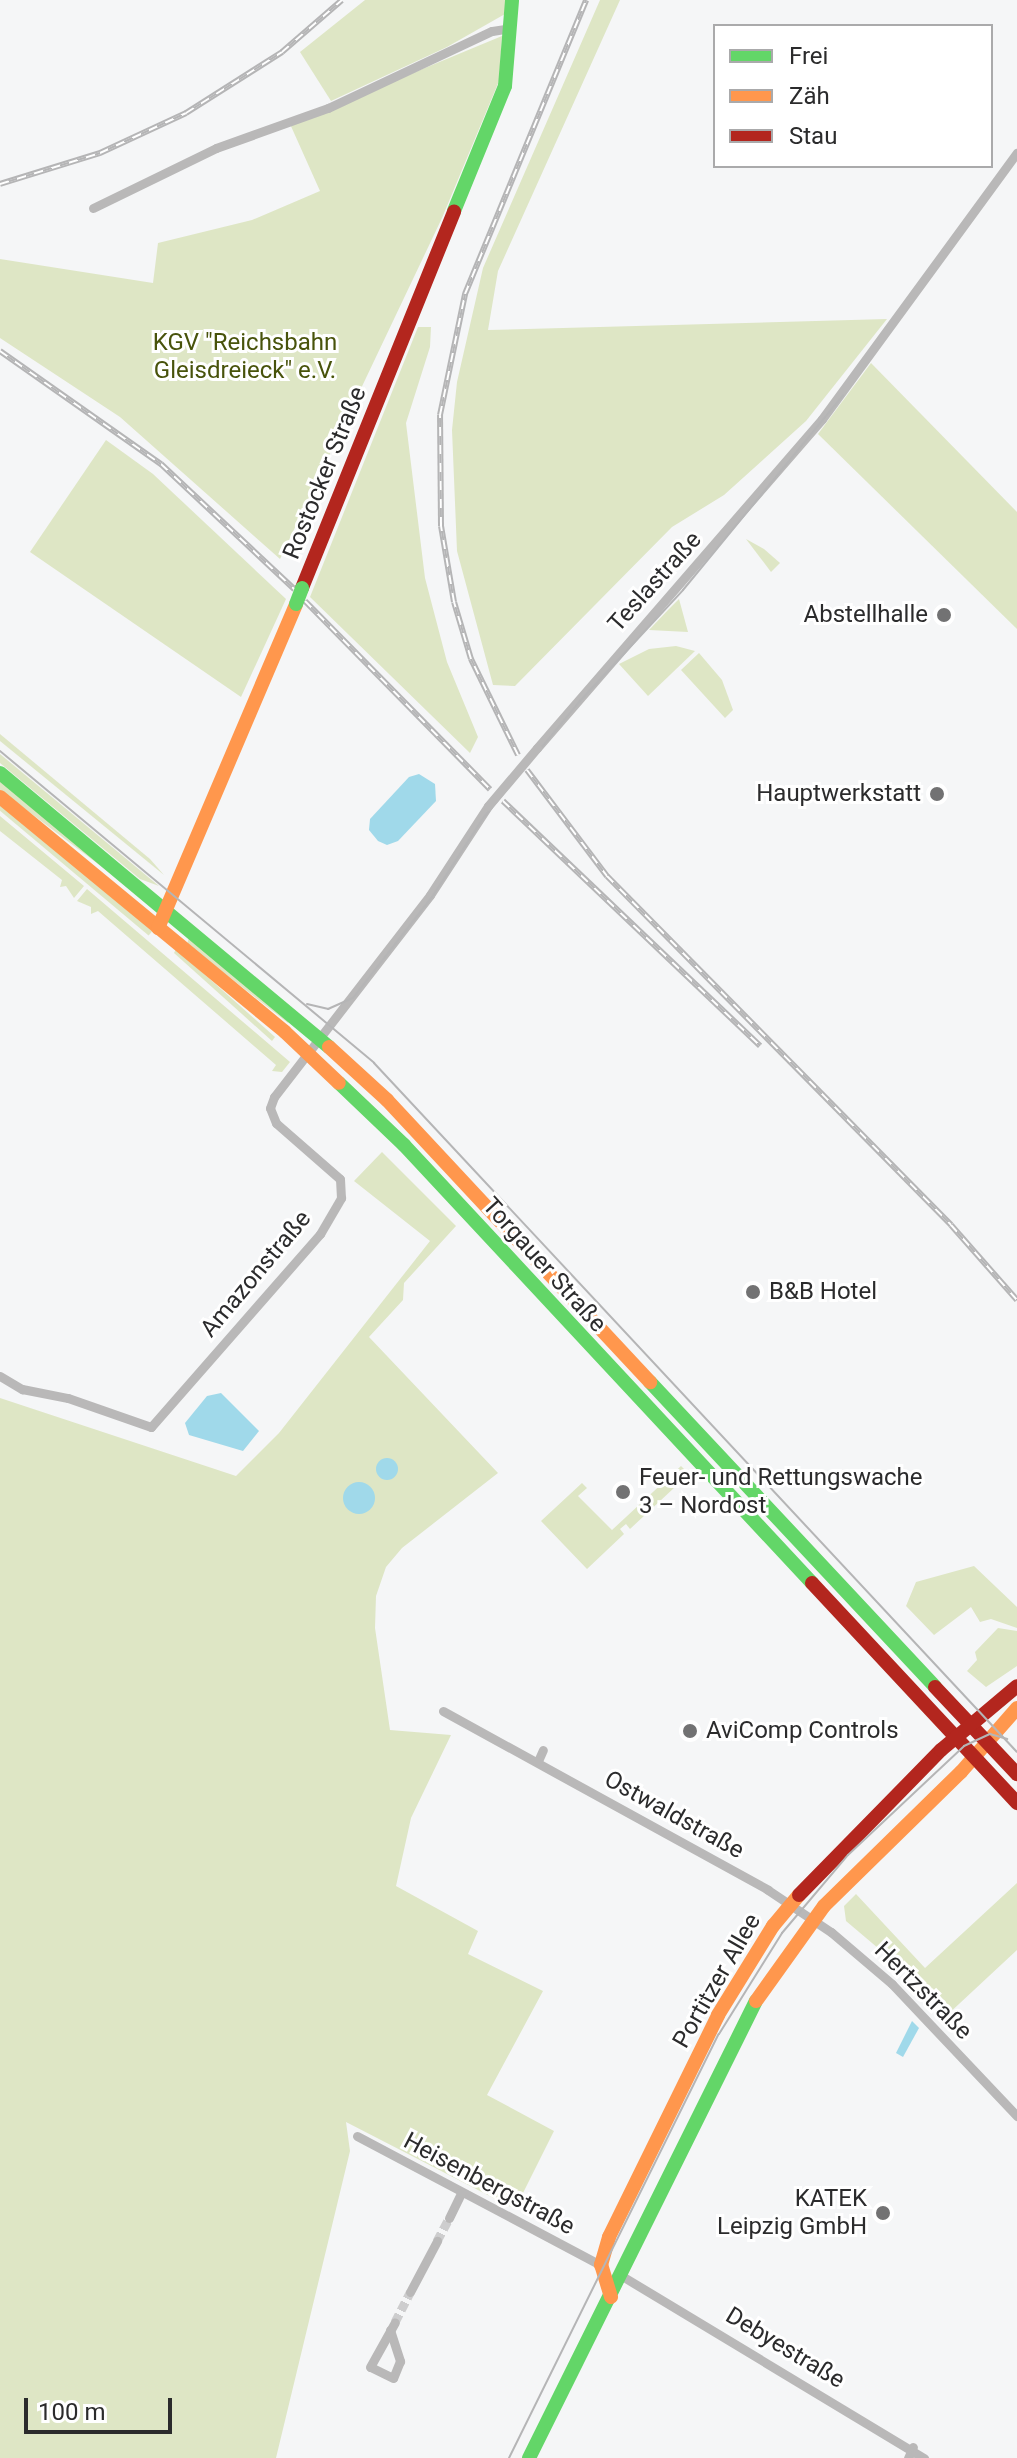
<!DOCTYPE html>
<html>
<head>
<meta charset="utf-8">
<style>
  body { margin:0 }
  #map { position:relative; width:1017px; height:2458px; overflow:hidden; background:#f5f6f7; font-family:Roboto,sans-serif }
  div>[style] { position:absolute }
  .green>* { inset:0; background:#dee6c5; transform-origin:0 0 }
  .water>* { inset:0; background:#a0d9ea }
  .round { border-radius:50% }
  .street-tunnel>* { height:9px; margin-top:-4.5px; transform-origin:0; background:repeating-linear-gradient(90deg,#cdcdce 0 9px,transparent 0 13.5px) }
  .street>* { height:9px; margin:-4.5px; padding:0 4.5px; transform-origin:4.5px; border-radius:4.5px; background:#b9b8b8 }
  .fast>* { height:14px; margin:-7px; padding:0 7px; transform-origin:7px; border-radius:7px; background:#63d668 }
  .slow>* { height:14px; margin:-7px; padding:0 7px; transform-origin:7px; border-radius:7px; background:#ff974d }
  .jam>* { height:14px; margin:-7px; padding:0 7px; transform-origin:7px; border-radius:7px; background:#b3261e }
  .tram>* { height:2px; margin:-1px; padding:0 1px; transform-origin:1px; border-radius:1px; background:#b5b5b6 }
  .rail>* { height:6px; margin-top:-3px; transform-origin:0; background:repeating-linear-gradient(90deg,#fff 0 9px,#b5b5b6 0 18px); box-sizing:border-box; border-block:2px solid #b5b5b6 }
  .street-bridge>* { height:9px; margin:-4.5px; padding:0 4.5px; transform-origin:4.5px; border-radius:4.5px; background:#b9b8b8 }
  .fast-bridge>* { height:14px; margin:-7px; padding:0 7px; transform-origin:7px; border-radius:7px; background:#63d668 }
  .dots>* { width:22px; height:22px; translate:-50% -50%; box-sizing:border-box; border:4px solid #fff; border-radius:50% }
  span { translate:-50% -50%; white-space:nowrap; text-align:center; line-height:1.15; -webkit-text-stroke:6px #fff; paint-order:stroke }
  .park-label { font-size:24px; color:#48530b }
  .street-label { font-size:24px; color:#2b2b2c }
  .poi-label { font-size:24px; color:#2b2b2c }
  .right { translate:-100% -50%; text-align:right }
  .left { translate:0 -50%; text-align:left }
  .legend { position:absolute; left:713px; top:24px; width:280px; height:144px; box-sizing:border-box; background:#fff; border:2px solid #aaaaab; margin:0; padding:10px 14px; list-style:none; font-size:24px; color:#2b2b2c }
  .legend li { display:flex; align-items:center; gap:16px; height:40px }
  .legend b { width:40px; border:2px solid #aaaaab }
  .scale { position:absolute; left:24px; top:2398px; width:148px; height:36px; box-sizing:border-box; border:4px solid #2b2b2c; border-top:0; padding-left:10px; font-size:24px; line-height:28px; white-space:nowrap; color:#2b2b2c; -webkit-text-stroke:6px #fff; paint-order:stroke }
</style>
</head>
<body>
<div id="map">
  <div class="green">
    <div style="clip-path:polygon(365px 0,506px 0,505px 14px,447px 47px,331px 101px,300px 52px)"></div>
    <div style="clip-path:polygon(600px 0,620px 0,498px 271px,488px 330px,887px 319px,806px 421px,724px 495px,672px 527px,515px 686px,493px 685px,457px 551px,452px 430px,457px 382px,483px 268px)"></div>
    <div style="clip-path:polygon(502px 36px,499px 81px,442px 218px,280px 559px,120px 417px,0 338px,0 259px,153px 283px,158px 243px,252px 220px,320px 191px,290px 124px)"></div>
    <div style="clip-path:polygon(418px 327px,431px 327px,430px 347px,406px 423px,425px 578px,447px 662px,478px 737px,470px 753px,310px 597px)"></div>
    <div style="clip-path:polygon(871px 363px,1017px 512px,1017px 629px,818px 434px)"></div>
    <div style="clip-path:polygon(106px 440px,153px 474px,286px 599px,241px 697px,30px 552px)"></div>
    <div style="clip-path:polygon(746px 539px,764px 549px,780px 563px,771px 572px)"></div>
    <div style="clip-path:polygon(679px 599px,688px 632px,649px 630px,668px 610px)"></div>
    <div style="clip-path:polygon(676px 646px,695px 651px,648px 696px,619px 664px,649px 649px)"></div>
    <div style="clip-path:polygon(699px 653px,722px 680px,733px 710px,725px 718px,681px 670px)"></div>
    <div style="clip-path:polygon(0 734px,150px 859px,164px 875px,0 741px)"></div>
    <div style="clip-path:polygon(0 754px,159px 886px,140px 879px,0 763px)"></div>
    <div style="clip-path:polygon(0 777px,151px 904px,0 790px)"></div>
    <div style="left:0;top:803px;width:199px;height:6px;rotate:40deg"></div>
    <div style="clip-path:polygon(0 816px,84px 886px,74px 898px,66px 886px,60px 887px,62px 880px,0 831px)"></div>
    <div style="clip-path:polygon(87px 889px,290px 1062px,282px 1072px,272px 1071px,276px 1065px,98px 911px,91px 914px,91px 907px,77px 901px)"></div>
    <div style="clip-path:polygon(190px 935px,291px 1018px,288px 1023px,187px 944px)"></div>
    <div style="clip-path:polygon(176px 949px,275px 1037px,272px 1041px,174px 953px)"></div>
    <div style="clip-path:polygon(382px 1152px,456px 1226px,404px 1283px,403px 1300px,369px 1337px,498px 1473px,402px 1548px,386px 1567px,376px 1596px,375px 1628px,390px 1730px,451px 1735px,411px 1818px,396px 1886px,478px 1931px,468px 1954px,543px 1991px,487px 2095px,554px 2131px,515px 2209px,346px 2122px,350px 2151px,276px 2458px,0 2458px,0 1398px,236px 1476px,279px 1433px,430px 1241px,354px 1181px)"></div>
    <div style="clip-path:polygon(681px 1466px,689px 1474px,630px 1529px,626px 1524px,620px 1529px,624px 1534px,587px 1569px,541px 1521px,582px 1483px,587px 1488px,578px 1496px,612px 1530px)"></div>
    <div style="clip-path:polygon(974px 1566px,1017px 1607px,1017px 1628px,991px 1619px,980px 1622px,971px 1607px,934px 1635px,906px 1606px,916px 1582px)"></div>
    <div style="clip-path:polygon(998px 1628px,1017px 1631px,1017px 1666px,986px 1687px,967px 1671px,977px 1660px,975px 1652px)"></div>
    <div style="clip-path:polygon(1017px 1883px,1017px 1950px,945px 2017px,911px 1976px,846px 1921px,844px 1906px,856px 1894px,925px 1968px)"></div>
  </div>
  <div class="water">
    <div style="clip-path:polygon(419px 774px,435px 784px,436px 801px,398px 841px,387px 845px,378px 841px,369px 830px,370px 819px,409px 777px)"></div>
    <div style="clip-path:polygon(221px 1393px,259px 1431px,243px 1451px,189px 1435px,185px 1423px,207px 1396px)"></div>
    <div class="round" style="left:376px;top:1458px;width:22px;height:22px"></div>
    <div class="round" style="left:343px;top:1482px;width:32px;height:32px"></div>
    <div style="clip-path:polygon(912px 2021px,919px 2028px,903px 2057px,896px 2053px)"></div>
  </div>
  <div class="street-tunnel">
    <div style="left:437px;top:2241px;width:26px;rotate:-62deg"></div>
    <div style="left:395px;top:2322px;width:34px;rotate:-63deg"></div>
  </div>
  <div class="street">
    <div style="left:93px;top:208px;width:137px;rotate:-26deg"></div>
    <div style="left:216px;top:148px;width:119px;rotate:-19.7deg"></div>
    <div style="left:328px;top:108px;width:181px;rotate:-25.2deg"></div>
    <div style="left:492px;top:31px;width:19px;rotate:-9deg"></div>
    <div style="left:537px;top:748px;width:435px;rotate:-49.1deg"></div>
    <div style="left:822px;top:419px;width:330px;rotate:-53.8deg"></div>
    <div style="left:0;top:1376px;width:26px;rotate:31deg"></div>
    <div style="left:22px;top:1389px;width:47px;rotate:11.1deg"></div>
    <div style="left:68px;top:1398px;width:88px;rotate:19.3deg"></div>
    <div style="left:151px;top:1427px;width:257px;rotate:-48.8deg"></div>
    <div style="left:320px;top:1234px;width:42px;rotate:-59.7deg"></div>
    <div style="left:341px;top:1198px;width:19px;rotate:-93deg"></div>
    <div style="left:340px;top:1179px;width:85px;rotate:-138.8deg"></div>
    <div style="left:276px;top:1123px;width:16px;rotate:-112deg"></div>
    <div style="left:270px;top:1108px;width:12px;rotate:-70deg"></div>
    <div style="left:274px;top:1097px;width:255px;rotate:-52.3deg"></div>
    <div style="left:430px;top:895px;width:106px;rotate:-56.9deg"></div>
    <div style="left:443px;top:1711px;width:371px;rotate:28.8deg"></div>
    <div style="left:768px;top:1890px;width:76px;rotate:33.7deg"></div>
    <div style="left:831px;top:1932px;width:80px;rotate:40.4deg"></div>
    <div style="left:892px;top:1984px;width:182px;rotate:46.6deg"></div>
    <div style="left:538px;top:1761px;width:12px;rotate:-66deg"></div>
    <div style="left:357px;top:2136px;width:276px;rotate:27.9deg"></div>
    <div style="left:449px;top:2218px;width:28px;rotate:-64deg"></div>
    <div style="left:622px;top:2276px;width:353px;rotate:31.1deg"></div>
    <div style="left:410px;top:2292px;width:58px;rotate:-62.1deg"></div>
    <div style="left:390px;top:2330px;width:33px;rotate:72deg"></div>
    <div style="left:400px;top:2361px;width:18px;rotate:112deg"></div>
    <div style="left:393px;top:2378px;width:25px;rotate:-154deg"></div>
    <div style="left:370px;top:2367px;width:51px;rotate:-60.9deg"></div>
    <div style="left:908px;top:2458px;width:12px;rotate:-66deg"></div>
  </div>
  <div class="fast">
    <div style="left:454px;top:211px;width:135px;rotate:-67.8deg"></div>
    <div style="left:505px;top:86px;width:86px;rotate:-85.3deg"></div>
    <div style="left:0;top:773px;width:428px;rotate:39.8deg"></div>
    <div style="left:339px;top:1083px;width:90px;rotate:43.6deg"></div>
    <div style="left:404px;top:1145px;width:599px;rotate:47.03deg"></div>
    <div style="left:650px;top:1382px;width:417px;rotate:46.9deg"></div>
    <div style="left:529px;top:2458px;width:510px;rotate:-63.59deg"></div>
  </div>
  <div class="slow">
    <div style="left:0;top:797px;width:369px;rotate:39.5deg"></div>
    <div style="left:285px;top:1032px;width:74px;rotate:43.4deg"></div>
    <div style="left:158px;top:928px;width:352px;rotate:-66.9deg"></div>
    <div style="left:329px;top:1047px;width:79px;rotate:42.4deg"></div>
    <div style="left:387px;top:1100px;width:386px;rotate:47deg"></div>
    <div style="left:756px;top:2001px;width:117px;rotate:-54.4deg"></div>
    <div style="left:824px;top:1906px;width:192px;rotate:-44.4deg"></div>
    <div style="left:961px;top:1772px;width:85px;rotate:-48.8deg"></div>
    <div style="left:611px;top:2297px;width:34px;rotate:-107deg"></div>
    <div style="left:601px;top:2265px;width:29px;rotate:-74deg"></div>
    <div style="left:609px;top:2237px;width:247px;rotate:-63.8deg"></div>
    <div style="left:718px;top:2015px;width:105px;rotate:-58.3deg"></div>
    <div style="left:773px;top:1926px;width:40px;rotate:-50deg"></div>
  </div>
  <div class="jam">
    <div style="left:302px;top:588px;width:406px;rotate:-68deg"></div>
    <div style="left:812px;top:1583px;width:301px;rotate:47deg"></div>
    <div style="left:935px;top:1687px;width:120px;rotate:46.7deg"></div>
    <div style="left:799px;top:1895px;width:203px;rotate:-45.6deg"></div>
    <div style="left:941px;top:1750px;width:99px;rotate:-40.1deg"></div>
  </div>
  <div class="tram">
    <div style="left:0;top:751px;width:487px;rotate:39.8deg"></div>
    <div style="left:374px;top:1063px;width:942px;rotate:46.98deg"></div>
    <div style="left:307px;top:1004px;width:22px;rotate:13deg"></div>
    <div style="left:328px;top:1009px;width:27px;rotate:-24deg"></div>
    <div style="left:353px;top:998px;width:128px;rotate:-52deg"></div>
    <div style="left:432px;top:897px;width:95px;rotate:-57deg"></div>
    <div style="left:484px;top:817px;width:151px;rotate:-50.4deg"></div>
    <div style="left:580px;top:701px;width:151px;rotate:-47.1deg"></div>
    <div style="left:683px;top:590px;width:252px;rotate:-50.6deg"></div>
    <div style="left:509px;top:2458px;width:473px;rotate:-63.7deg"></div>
    <div style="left:719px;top:2034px;width:119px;rotate:-58deg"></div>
    <div style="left:782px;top:1933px;width:102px;rotate:-49.8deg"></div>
    <div style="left:848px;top:1855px;width:159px;rotate:-43.2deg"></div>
    <div style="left:964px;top:1746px;width:29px;rotate:-25deg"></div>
    <div style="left:990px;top:1734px;width:18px;rotate:16deg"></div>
  </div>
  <div class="rail">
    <div style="left:0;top:184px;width:105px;rotate:-17.2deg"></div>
    <div style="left:100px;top:153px;width:95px;rotate:-24.9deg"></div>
    <div style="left:186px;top:113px;width:114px;rotate:-32.4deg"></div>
    <div style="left:282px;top:52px;width:79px;rotate:-40.9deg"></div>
    <div style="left:0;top:351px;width:197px;rotate:35.1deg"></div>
    <div style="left:161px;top:464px;width:183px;rotate:43.2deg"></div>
    <div style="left:305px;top:601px;width:264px;rotate:45.5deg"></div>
    <div style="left:518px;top:755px;width:107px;rotate:-116.1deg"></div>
    <div style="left:471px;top:659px;width:59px;rotate:-106.6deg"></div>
    <div style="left:454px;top:602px;width:77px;rotate:-99.7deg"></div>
    <div style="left:441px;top:526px;width:111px;rotate:-90.5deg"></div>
    <div style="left:440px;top:415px;width:124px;rotate:-78.3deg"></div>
    <div style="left:465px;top:294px;width:318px;rotate:-67.6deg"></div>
    <div style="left:527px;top:770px;width:133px;rotate:53deg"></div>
    <div style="left:607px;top:876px;width:490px;rotate:45.4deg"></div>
    <div style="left:951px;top:1225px;width:100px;rotate:48.7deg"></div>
    <div style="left:503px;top:801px;width:355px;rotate:43.6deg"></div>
  </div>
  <div class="street-bridge">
    <div style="left:488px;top:806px;width:76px;rotate:-49.8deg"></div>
  </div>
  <div class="fast-bridge">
    <div style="left:296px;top:604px;width:17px;rotate:-69deg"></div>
  </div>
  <div class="dots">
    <div style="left:944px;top:615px;background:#727273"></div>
    <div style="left:937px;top:794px;background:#727273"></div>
    <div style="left:753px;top:1292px;background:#727273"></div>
    <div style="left:623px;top:1492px;background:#727273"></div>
    <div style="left:690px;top:1731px;background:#727273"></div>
    <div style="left:883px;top:2213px;background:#727273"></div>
  </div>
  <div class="park-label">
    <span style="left:245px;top:357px">KGV "Reichsbahn<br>Gleisdreieck" e.V.</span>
  </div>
  <div class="street-label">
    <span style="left:325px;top:473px;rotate:-68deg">Rostocker Straße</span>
    <span style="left:655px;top:582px;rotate:-48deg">Teslastraße</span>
    <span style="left:544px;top:1265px;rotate:48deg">Torgauer Straße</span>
    <span style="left:256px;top:1274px;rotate:-50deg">Amazonstraße</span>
    <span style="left:674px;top:1815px;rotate:29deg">Ostwaldstraße</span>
    <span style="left:717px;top:1981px;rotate:-60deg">Portitzer Allee</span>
    <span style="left:923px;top:1991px;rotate:45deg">Hertzstraße</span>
    <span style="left:489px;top:2184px;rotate:28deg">Heisenbergstraße</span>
    <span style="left:785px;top:2348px;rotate:31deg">Debyestraße</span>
  </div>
  <div class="poi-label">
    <span class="right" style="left:928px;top:615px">Abstellhalle</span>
    <span class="right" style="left:921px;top:794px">Hauptwerkstatt</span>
    <span class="left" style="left:769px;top:1292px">B&amp;B Hotel</span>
    <span class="left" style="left:639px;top:1492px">Feuer- und Rettungswache<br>3 – Nordost</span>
    <span class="left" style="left:706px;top:1731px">AviComp Controls</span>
    <span class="right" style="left:867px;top:2213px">KATEK<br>Leipzig GmbH</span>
  </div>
  <ul class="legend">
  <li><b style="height:10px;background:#63d668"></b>Frei</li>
  <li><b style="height:10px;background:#ff974d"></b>Zäh</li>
  <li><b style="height:10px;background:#b3261e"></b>Stau</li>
  </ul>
  <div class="scale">100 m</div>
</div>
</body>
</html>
